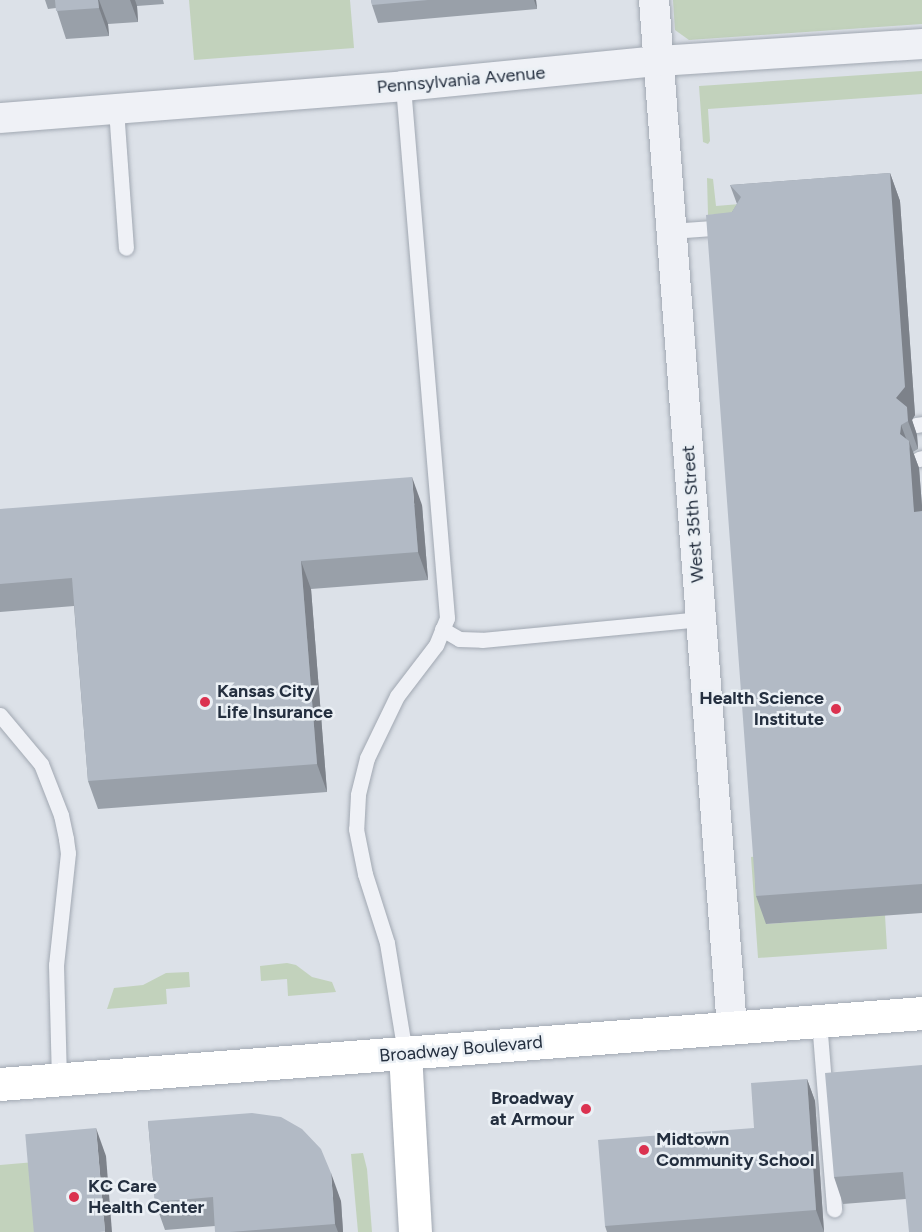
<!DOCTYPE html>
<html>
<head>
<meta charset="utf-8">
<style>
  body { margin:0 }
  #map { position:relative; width:922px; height:1232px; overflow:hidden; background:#dce1e8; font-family:Figtree,sans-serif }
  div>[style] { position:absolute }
  .green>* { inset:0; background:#c2d2bc }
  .roads { filter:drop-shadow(0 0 2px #a1a8b2) drop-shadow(0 0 2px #a1a8b2) }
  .service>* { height:15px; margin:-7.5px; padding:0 7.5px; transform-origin:7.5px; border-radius:7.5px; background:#eff1f6 }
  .minor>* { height:30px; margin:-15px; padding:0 15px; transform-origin:15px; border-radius:15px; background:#eff1f6 }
  .secondary>* { height:33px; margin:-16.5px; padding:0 16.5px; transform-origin:16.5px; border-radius:16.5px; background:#fff }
  .wall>* { inset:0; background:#99a0a9 }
  .shaded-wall>* { inset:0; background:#7d828a }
  .building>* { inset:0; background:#b2bac5; transform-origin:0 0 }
  .dots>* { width:16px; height:16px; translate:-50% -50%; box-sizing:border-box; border:3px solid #ebf0f5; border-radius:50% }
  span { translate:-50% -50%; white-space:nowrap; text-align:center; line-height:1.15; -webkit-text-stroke:5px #ebf0f5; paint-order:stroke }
  .street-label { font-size:18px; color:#242f3f }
  .poi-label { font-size:18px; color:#242f3f; font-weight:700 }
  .left { translate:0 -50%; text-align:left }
  .right { translate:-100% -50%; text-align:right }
</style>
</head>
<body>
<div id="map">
  <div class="green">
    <div style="clip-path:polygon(189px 0,350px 0,354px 48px,194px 60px)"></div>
    <div style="clip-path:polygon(673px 0,922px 0,922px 24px,689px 40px,675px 30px)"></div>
    <div style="clip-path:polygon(922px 71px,922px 94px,708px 109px,710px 141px,708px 144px,703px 142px,699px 86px)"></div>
    <div style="clip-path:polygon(707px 178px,713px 179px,716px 206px,888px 192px,889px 202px,708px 215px)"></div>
    <div style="clip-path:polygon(761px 856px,767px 924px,885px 915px,887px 949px,758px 958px,751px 857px)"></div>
    <div style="clip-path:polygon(287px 963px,296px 965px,312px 977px,332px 982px,336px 992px,288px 996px,287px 979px,261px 981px,260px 966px)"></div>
    <div style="clip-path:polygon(189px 972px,190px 987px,166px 989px,167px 1004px,107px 1009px,114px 988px,143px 985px,166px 973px)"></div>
    <div style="clip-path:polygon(363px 1153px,367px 1169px,372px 1232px,358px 1232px,351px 1154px)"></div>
    <div style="clip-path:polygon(35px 1162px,41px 1232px,0 1232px,0 1165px)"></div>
  </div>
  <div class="roads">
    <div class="service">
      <div style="left:403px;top:86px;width:534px;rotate:85.27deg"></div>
      <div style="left:447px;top:618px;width:29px;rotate:112deg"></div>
      <div style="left:436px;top:645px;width:64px;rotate:127.4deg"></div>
      <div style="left:397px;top:696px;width:69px;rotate:115.8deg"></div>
      <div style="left:367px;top:758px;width:38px;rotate:104deg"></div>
      <div style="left:358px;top:795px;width:34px;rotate:93deg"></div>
      <div style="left:356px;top:829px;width:46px;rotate:78.7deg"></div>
      <div style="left:365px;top:874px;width:72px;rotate:72.3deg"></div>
      <div style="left:387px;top:943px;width:111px;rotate:80.7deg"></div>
      <div style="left:116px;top:109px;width:139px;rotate:85.9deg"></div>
      <div style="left:671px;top:231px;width:55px;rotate:-4.2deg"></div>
      <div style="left:916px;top:425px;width:6px;rotate:-9deg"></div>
      <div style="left:919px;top:459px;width:3px;rotate:-18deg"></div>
      <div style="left:442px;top:629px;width:20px;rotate:30deg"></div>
      <div style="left:459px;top:639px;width:23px;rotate:2deg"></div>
      <div style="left:482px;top:640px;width:220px;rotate:-5.5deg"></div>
      <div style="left:0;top:715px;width:64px;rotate:50.1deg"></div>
      <div style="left:41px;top:764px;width:55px;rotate:68.6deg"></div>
      <div style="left:61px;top:815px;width:25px;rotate:78deg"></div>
      <div style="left:66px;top:839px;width:14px;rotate:82deg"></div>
      <div style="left:68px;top:853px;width:113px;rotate:96.1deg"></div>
      <div style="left:56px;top:965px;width:115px;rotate:88.5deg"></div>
      <div style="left:819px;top:1021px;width:189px;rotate:85.4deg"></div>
    </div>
    <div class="minor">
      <div style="left:654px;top:0;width:1030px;rotate:85.66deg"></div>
      <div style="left:0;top:118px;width:404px;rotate:-4.5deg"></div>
      <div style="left:403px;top:86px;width:257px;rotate:-5.6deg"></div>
      <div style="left:659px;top:61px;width:264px;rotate:-3.7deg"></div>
    </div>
    <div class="secondary">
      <div style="left:405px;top:1053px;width:179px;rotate:86.8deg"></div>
      <div style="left:0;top:1084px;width:925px;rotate:-4.4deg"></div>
    </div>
  </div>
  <div class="wall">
    <div style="clip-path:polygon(45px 0,163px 0,164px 4px,137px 6px,138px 22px,108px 24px,109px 36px,66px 39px,56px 8px,48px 9px)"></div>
    <div style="clip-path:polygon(371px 0,536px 0,537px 9px,378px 23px,372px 5px)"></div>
    <div style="clip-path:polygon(890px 173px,900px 201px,915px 415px,912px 420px,917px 435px,918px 449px,913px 452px,919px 468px,922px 506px,922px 913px,766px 924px,756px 896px,732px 212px,737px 204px,730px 185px)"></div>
    <div style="clip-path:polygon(422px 505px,428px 580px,311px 589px,327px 792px,98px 809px,88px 781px,74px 606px,0 612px,0 509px)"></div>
    <div style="clip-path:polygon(922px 1065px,906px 1199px,843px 1204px,834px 1177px)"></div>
    <div style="clip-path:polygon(807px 1079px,815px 1101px,824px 1232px,607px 1232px,605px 1226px,754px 1128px)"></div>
    <div style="clip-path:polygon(148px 1121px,341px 1201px,343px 1232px,215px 1232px,215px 1226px,165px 1230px,155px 1202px)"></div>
  </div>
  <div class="shaded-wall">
    <div style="clip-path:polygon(98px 0,99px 0,108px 24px,109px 36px,99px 8px)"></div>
    <div style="clip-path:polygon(130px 0,135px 0,137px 6px,138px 22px)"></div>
    <div style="clip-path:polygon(534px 0,536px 0,537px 9px)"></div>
    <div style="clip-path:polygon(890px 173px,900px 201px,915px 415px,912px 420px,917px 435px,918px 449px,908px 421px,896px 398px)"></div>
    <div style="clip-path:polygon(901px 425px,910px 449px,909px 441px,919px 468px,922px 506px,922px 533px,914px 512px,900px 434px)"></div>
    <div style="clip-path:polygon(412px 477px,422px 505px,428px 580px,418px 552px)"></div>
    <div style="clip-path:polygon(301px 561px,311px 589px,327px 792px,317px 764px)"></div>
    <div style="clip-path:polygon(807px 1079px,815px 1101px,824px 1232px,816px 1210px)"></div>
    <div style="clip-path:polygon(96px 1128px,106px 1156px,112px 1232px,105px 1232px)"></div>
    <div style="clip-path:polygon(331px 1173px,341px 1201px,343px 1232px,338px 1232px,335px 1224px)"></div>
  </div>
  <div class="building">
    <div style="clip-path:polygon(55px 0,98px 0,99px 8px,56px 11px)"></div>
    <div style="clip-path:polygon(371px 0,428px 0,372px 5px)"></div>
    <div style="clip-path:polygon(890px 173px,905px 387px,896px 398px,907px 407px,908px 421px,901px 425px,900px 434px,909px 441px,914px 512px,922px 511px,922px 884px,756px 896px,706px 215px,732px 212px,741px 197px,730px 185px)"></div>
    <div style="clip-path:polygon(412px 477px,418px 552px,301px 561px,317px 764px,88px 781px,72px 578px,0 584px,0 509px)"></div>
    <div style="clip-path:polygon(922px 1065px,922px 1232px,909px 1232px,903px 1172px,834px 1177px,825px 1073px)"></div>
    <div style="clip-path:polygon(807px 1079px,816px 1210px,605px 1226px,598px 1140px,754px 1128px,751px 1083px)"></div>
    <div style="clip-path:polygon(252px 1113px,281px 1117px,302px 1129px,321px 1149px,331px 1173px,335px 1224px,230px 1232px,215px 1232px,213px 1197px,155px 1202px,148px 1121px)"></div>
    <div style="left:96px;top:1128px;width:104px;height:71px;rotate:85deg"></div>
  </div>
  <div class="dots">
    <div style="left:205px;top:702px;background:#db3250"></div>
    <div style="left:836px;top:709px;background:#db3250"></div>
    <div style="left:586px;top:1109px;background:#db3250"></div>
    <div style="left:644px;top:1150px;background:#db3250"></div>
    <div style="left:74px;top:1197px;background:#db3250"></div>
  </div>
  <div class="street-label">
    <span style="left:461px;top:80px;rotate:-5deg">Pennsylvania Avenue</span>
    <span style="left:693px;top:514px;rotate:-94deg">West 35th Street</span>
    <span style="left:461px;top:1049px;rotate:-5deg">Broadway Boulevard</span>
  </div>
  <div class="poi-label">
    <span class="left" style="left:217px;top:702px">Kansas City<br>Life Insurance</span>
    <span class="right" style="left:824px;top:709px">Health Science<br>Institute</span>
    <span class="right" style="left:574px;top:1109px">Broadway<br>at Armour</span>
    <span class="left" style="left:656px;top:1150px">Midtown<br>Community School</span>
    <span class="left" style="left:88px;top:1197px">KC Care<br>Health Center</span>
  </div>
</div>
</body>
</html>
